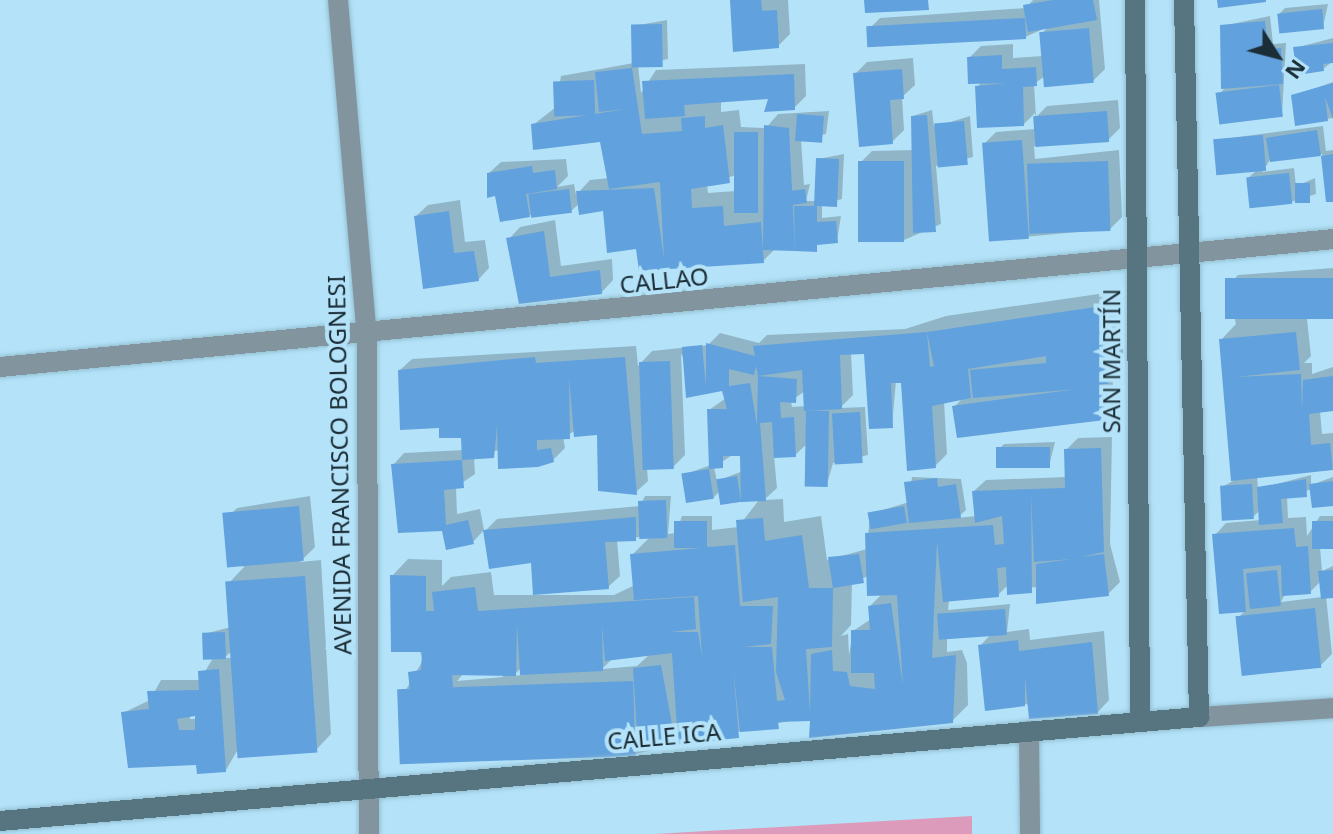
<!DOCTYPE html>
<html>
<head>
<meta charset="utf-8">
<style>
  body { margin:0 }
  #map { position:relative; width:1333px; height:834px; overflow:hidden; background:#b4e3f9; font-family:"Noto Sans",sans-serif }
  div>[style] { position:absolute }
  .green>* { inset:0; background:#dd9bbc }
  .shadow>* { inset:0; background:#0003 }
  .building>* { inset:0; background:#61a1dd; transform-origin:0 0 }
  .roads { filter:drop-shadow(0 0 2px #95bfd2) drop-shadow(0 0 2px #95bfd2) }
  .street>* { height:20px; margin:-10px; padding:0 10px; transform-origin:10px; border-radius:10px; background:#82959f }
  .secondary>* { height:20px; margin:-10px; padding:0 10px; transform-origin:10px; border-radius:10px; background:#577481 }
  span { translate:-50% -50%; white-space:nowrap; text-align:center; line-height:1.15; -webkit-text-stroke:8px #b4e3f9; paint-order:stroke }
  .street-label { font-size:24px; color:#1b2d36 }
  .north { position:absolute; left:1237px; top:16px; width:80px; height:80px; -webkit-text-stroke:6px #b4e3f9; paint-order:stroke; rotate:126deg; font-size:22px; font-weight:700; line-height:32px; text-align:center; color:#1b2d36 }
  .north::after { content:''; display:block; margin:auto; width:28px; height:36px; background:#1b2d36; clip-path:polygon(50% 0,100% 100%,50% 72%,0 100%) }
</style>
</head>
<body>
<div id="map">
  <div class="green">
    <div style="clip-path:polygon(972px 816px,972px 834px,654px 834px)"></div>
  </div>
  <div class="shadow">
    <div style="clip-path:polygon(732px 0,788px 0,790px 34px,778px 46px)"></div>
    <div style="clip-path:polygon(1033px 0,1099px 0,1105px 69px,1093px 81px,1045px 76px,1034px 84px,1036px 117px,1047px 106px,1118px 100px,1120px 128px,1108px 140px,1034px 146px,1035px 159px,1119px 150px,1122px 217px,1110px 229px,991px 240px,984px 144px,996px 132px,1036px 129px,1035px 113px,1024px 124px,977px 87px,982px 82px,969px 58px,981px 46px,1013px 44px,1013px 58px,1043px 56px,1041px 34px,1048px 27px,1025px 37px,868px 30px,880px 18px,1026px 8px)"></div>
    <div style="clip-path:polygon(1328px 4px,1323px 27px,1279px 14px,1285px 8px)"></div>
    <div style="clip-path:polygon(1270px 16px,1273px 44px,1286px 43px,1282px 115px,1218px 95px,1227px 86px,1222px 26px)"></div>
    <div style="clip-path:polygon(evenodd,667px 20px,668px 59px,638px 65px,641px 93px,656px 70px,805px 64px,806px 96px,794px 108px,771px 97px,721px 101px,721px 112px,739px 110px,741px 127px,766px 128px,778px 114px,829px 111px,826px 134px,801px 139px,804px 185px,810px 184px,806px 201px,816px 201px,818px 159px,844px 154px,842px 199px,822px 204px,822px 218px,841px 216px,837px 241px,776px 248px,763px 261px,663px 266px,604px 209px,580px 203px,571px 211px,529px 215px,489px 173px,501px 162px,566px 159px,568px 176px,557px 187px,574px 184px,576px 195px,590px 180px,609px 178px,601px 140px,533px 125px,556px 107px,561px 76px,634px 63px,633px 26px,667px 20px,736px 175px,736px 191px,708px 193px,707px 184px,736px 175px)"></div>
    <div style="clip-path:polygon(1333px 38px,1333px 61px,1323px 69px,1295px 48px)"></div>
    <div style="clip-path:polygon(913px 58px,915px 85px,902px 97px,904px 130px,892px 142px,855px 74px,867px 62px)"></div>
    <div style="clip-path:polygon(1333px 82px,1333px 118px,1297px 123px,1293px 96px)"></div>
    <div style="clip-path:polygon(932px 110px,934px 127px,970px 116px,973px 157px,936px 166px,941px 224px,904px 240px,860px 163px,872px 151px,914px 150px,913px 116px)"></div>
    <div style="clip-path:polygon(1323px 126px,1326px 151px,1333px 150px,1333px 200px,1322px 154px,1270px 160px,1262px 172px,1294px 168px,1296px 186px,1315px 178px,1316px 194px,1291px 202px,1248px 178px,1257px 170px,1215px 140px)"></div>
    <div style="clip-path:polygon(460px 200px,465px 242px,485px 240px,489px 268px,478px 280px,416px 216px,428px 205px)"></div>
    <div style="clip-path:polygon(555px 220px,561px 266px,612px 259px,613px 280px,602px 292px,520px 302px,509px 239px,520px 227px)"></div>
    <div style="clip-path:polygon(evenodd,1333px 268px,1333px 317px,1307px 319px,1311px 356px,1304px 363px,1312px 363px,1312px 374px,1333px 367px,1333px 409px,1320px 411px,1322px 434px,1333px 433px,1333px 467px,1257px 476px,1258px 489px,1311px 475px,1311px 485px,1333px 477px,1333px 504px,1312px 489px,1287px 497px,1288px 518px,1306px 517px,1307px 536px,1320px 516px,1333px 516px,1333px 547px,1320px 547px,1322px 571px,1333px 566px,1333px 596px,1326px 596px,1332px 654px,1320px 666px,1238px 618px,1246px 610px,1215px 535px,1226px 523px,1261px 520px,1260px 510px,1253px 517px,1222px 487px,1233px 481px,1221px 340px,1236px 324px,1227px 287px,1238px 275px,1333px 268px,1321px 581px,1322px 597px,1281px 602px,1285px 594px,1310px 592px,1321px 581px)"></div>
    <div style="clip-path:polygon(evenodd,1119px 291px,1124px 366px,1112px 378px,1116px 406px,1104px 418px,954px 407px,963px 398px,944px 401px,947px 454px,935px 466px,903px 378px,896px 381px,892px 426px,866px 348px,851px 353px,853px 395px,840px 408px,865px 407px,868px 455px,833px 463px,827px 484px,808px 443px,795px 455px,774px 456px,777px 488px,764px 500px,783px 499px,784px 522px,821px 516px,827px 560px,867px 549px,870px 514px,909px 502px,912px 477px,961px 479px,966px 510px,957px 518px,976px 516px,974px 491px,986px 480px,1066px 477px,1066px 450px,1078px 438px,1112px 437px,1110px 544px,1120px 582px,1108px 594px,1008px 585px,998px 595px,949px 600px,948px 610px,1010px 604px,1007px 632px,1029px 629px,1030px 640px,1104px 631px,1109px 700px,1098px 712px,1024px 704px,981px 645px,991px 634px,947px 639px,947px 652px,962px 650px,967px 663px,968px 705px,952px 721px,812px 716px,635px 754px,400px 700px,423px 660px,392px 576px,408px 559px,442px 560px,442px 586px,451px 577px,491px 572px,494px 595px,614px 595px,635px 585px,632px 555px,651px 536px,617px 539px,620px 576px,608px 587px,533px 561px,485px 531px,497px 519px,640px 506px,645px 496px,671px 496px,668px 534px,676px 533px,682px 516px,712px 516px,712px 530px,738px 527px,759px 500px,721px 504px,720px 491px,713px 498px,683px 475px,711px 465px,709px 410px,726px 398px,724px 389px,706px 394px,681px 354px,685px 455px,673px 467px,647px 468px,648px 481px,636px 492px,599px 433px,575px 431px,563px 437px,565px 448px,553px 460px,499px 450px,474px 457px,475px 474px,456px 487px,457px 514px,480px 509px,484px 530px,473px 542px,444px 529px,393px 465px,404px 453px,464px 450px,463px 436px,441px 426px,400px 370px,412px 359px,636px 346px,638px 366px,652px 351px,708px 345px,720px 333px,759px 343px,767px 335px,905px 329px,946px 316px,1119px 291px,805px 391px,806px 406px,792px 407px,791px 401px,805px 391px,1119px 291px,734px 454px,742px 454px,743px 471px,717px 481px,714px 467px,734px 454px,1119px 291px,868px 576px,882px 594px,870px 606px,871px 619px,853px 631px,849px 655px,848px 634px,841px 636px,851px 625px,852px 583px,868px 576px,1119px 291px,650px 654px,637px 666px,602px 669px,613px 658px,650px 654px,1119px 291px,521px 668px,522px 675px,513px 676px,521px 668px,1119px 291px,464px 673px,502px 674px,503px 677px,457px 681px,464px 673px)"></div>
    <div style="clip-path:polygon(1055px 442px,1049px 466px,998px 450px,1004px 444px)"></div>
    <div style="clip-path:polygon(evenodd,310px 496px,315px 547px,300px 562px,321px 560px,331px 734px,315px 751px,237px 751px,226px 770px,198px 763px,123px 713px,150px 700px,161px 680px,200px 680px,213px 658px,204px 634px,231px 627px,228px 584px,244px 567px,225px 520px,237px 508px,310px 496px,233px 650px,233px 658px,224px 658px,233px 650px,310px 496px,197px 714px,197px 719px,190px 719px,190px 715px,197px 714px)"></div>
  </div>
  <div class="building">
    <div style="clip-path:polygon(730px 0,761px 0,762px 11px,777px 10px,779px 48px,733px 52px)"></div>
    <div style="clip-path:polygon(864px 0,928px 0,929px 10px,865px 13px)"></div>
    <div style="clip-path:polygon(1053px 0,1093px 0,1097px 20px,1028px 32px,1023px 5px)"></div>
    <div style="clip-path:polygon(1217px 0,1266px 0,1266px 2px,1218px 8px)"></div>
    <div style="left:1322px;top:9px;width:20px;height:45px;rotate:84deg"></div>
    <div style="left:1025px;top:18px;width:21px;height:159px;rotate:87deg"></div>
    <div style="clip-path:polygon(1265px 21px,1268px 49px,1281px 48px,1283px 84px,1221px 89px,1220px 25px)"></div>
    <div style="left:662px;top:24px;width:43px;height:31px;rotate:89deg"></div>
    <div style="left:1089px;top:28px;width:55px;height:50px;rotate:85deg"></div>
    <div style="clip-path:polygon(1333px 43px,1333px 63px,1323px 64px,1324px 71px,1297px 75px,1293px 47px)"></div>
    <div style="clip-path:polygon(1002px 55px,1002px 69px,1036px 67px,1037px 86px,1023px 87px,1024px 126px,977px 128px,975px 86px,1007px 83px,968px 84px,967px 57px)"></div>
    <div style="clip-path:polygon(632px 68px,642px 134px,682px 131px,681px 118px,705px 116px,705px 128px,723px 125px,730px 183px,691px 189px,692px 208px,723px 206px,724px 226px,761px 222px,763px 250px,764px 125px,789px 128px,795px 251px,794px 206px,814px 206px,816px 158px,839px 159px,837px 207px,817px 206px,817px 222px,836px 221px,838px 243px,817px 245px,817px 252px,795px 251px,763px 250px,764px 263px,639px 271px,636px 249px,607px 253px,603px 211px,579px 215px,576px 191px,654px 188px,664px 259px,660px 182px,609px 189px,600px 142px,533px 150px,531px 124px,626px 109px,599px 112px,595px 72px)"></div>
    <div style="clip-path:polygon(902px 69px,904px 99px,890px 100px,893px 144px,859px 147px,853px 73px)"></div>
    <div style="clip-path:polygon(794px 74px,795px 110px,764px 112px,768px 99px,684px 105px,685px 116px,645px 119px,642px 81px)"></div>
    <div style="left:594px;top:80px;width:35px;height:41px;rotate:88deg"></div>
    <div style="clip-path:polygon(1333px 83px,1333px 119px,1325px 97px,1328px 121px,1295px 126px,1291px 95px)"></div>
    <div style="left:1279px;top:85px;width:32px;height:64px;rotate:83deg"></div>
    <div style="left:1107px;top:111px;width:31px;height:74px;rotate:86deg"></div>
    <div style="left:797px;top:114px;width:27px;height:27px;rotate:4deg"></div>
    <div style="clip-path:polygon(927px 115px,936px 232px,913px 233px,911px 116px)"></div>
    <div style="left:964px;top:121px;width:44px;height:30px;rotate:85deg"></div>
    <div style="clip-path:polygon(1317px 130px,1321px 156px,1333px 154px,1333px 202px,1326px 202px,1321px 156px,1270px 162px,1266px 138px)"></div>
    <div style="left:734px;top:132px;width:24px;height:81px"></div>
    <div style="left:1263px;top:135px;width:36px;height:50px;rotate:85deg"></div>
    <div style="left:1022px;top:140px;width:99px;height:40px;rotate:86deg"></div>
    <div style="left:904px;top:161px;width:81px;height:46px;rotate:90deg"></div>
    <div style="left:1108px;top:161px;width:70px;height:81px;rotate:88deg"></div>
    <div style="clip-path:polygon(532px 166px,533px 173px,555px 170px,557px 189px,526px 194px,530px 217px,500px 222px,495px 196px,487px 198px,487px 173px)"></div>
    <div style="left:1289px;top:173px;width:31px;height:43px;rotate:84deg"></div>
    <div style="left:1295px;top:183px;width:15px;height:20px"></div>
    <div style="left:569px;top:189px;width:24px;height:41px;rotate:83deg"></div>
    <div style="left:805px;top:189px;width:14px;height:15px;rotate:82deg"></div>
    <div style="clip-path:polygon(449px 211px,454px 253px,474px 251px,479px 281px,423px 289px,414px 216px)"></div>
    <div style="clip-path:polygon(544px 231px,550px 277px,600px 270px,602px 294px,519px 304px,506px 238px)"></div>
    <div style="left:1333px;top:278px;width:41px;height:108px;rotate:90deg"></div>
    <div style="clip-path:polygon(1103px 306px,1108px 384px,1087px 386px,1100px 385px,1105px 420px,957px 438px,952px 406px,1077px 389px,973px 398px,970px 370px,1046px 363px,1046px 356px,968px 369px,971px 398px,932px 406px,936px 468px,907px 471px,901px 383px,891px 383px,893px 428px,869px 429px,864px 354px,840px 355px,842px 409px,804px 411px,802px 370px,758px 376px,756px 366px,754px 375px,729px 369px,729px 386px,750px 383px,757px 426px,758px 376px,797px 379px,796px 403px,780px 402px,781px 418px,794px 417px,796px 457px,774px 458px,772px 422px,760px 423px,766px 501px,741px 502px,740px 456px,723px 456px,723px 468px,709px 469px,707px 409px,727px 409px,722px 391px,686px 398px,682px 347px,702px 345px,706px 386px,706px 343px,755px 356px,753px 346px,927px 332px,930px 367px,934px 366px,927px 332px)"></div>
    <div style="clip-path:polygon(1296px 332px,1300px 370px,1237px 377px,1301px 374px,1302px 412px,1303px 380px,1333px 376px,1333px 411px,1309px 414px,1311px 445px,1330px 443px,1333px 470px,1231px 481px,1219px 339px)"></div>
    <div style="clip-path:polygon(535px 357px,536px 363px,625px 357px,637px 495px,598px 491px,597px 435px,574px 437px,569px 376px,570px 439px,537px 440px,537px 450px,551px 448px,554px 462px,538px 467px,498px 469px,497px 425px,494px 458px,462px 460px,461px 438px,439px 438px,439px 428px,400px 430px,398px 370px)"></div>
    <div style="left:670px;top:361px;width:108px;height:31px;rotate:88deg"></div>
    <div style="left:829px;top:411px;width:76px;height:23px;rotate:91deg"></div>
    <div style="left:860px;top:412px;width:51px;height:28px;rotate:87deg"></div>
    <div style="left:1050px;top:447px;width:21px;height:54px;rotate:90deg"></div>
    <div style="clip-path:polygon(1101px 448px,1104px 552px,1080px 557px,1104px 554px,1109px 596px,1036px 604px,1036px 564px,1072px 559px,1034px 562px,1031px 493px,1032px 593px,1007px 595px,1006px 567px,997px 568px,999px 597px,943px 602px,937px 541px,931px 682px,932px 658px,956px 655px,953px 723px,809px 738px,810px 721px,778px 722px,779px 729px,740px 732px,733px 667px,739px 738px,678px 744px,672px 653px,605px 661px,602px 625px,603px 671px,520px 675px,517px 624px,516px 676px,452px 675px,453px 687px,410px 692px,408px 672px,421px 670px,422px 652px,391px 652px,390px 575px,426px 576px,426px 611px,434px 611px,432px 592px,475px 587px,478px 611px,694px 597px,696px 629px,671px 632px,698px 632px,702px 657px,698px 596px,634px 600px,630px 554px,702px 548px,674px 548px,674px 521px,707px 521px,707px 547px,735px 545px,740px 606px,773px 606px,771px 644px,743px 647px,772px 647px,777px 701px,785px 700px,776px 672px,778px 597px,743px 602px,736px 520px,763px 518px,765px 541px,802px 535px,809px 588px,833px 588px,828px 557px,859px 554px,864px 583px,833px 588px,832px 647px,806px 649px,810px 713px,811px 654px,832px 650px,833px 671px,847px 672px,850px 686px,875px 689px,874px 673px,851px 673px,851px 630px,870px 630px,868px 606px,891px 603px,903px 686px,897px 595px,867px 596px,865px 533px,993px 525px,995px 545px,1004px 544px,1002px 516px,975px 523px,972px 491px,1065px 488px,1064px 449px)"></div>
    <div style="clip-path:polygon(462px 460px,464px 488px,444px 490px,446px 525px,468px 520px,474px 544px,446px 550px,442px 531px,398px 533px,391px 464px)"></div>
    <div style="left:709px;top:469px;width:30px;height:28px;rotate:81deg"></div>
    <div style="left:737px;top:476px;width:26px;height:21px;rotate:81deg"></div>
    <div style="clip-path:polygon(937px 478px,938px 487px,956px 484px,961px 518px,909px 523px,904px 482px)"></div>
    <div style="clip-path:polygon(1306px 479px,1307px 497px,1281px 499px,1283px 523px,1259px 525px,1257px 487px)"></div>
    <div style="clip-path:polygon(1333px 481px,1333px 506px,1312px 508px,1309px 484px)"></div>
    <div style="left:1252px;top:484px;width:35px;height:32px;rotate:87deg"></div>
    <div style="left:666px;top:500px;width:38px;height:28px;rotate:88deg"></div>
    <div style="left:299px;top:506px;width:55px;height:77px;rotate:85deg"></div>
    <div style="left:904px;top:506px;width:17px;height:37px;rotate:80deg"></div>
    <div style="clip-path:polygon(636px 517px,636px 541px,605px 542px,609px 589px,533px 595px,531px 563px,489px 569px,483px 530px)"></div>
    <div style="left:1312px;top:521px;width:21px;height:28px"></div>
    <div style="clip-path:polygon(1294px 528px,1296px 547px,1308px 546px,1311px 594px,1282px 596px,1281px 565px,1243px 569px,1246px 612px,1219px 614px,1212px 534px)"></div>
    <div style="left:1277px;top:570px;width:36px;height:31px;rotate:84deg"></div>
    <div style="clip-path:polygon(1333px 570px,1333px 598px,1321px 599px,1318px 571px)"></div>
    <div style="left:305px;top:576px;width:177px;height:80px;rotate:86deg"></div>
    <div style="left:1315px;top:608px;width:60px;height:80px;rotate:84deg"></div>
    <div style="left:1005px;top:609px;width:26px;height:68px;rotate:86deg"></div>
    <div style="left:225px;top:632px;width:27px;height:23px;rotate:88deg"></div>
    <div style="clip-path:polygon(1018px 640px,1019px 651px,1092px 642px,1098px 714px,1029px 719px,1025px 677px,1025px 706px,985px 711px,978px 645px)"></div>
    <div style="clip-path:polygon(661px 665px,676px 746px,638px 751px,633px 668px)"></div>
    <div style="clip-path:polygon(evenodd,219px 669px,226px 772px,197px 774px,196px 765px,128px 768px,121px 712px,149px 709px,147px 691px,199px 690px,198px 671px,219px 669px,195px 716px,195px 730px,179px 730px,177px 719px,195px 716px)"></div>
    <div style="left:633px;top:681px;width:75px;height:236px;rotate:88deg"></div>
  </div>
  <div class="roads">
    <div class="street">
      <div style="left:338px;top:0;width:337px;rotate:85.1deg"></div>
      <div style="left:367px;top:336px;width:498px;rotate:89.8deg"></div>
      <div style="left:0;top:367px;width:1339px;rotate:-5.48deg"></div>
      <div style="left:1199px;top:717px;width:134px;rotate:-3.8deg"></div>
      <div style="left:1029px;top:731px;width:103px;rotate:89.4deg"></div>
    </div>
    <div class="secondary">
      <div style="left:1135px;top:0;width:721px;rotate:89.6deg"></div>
      <div style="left:0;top:821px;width:1204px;rotate:-4.96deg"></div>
      <div style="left:1199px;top:717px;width:717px;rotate:-91.2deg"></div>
    </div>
  </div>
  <div class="street-label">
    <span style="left:664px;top:280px;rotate:-6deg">CALLAO</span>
    <span style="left:1111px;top:361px;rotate:-90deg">SAN MARTÍN</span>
    <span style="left:339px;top:465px;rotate:-91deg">AVENIDA FRANCISCO BOLOGNESI</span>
    <span style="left:664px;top:736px;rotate:-5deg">CALLE ICA</span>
  </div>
  <div class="north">N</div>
</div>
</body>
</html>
